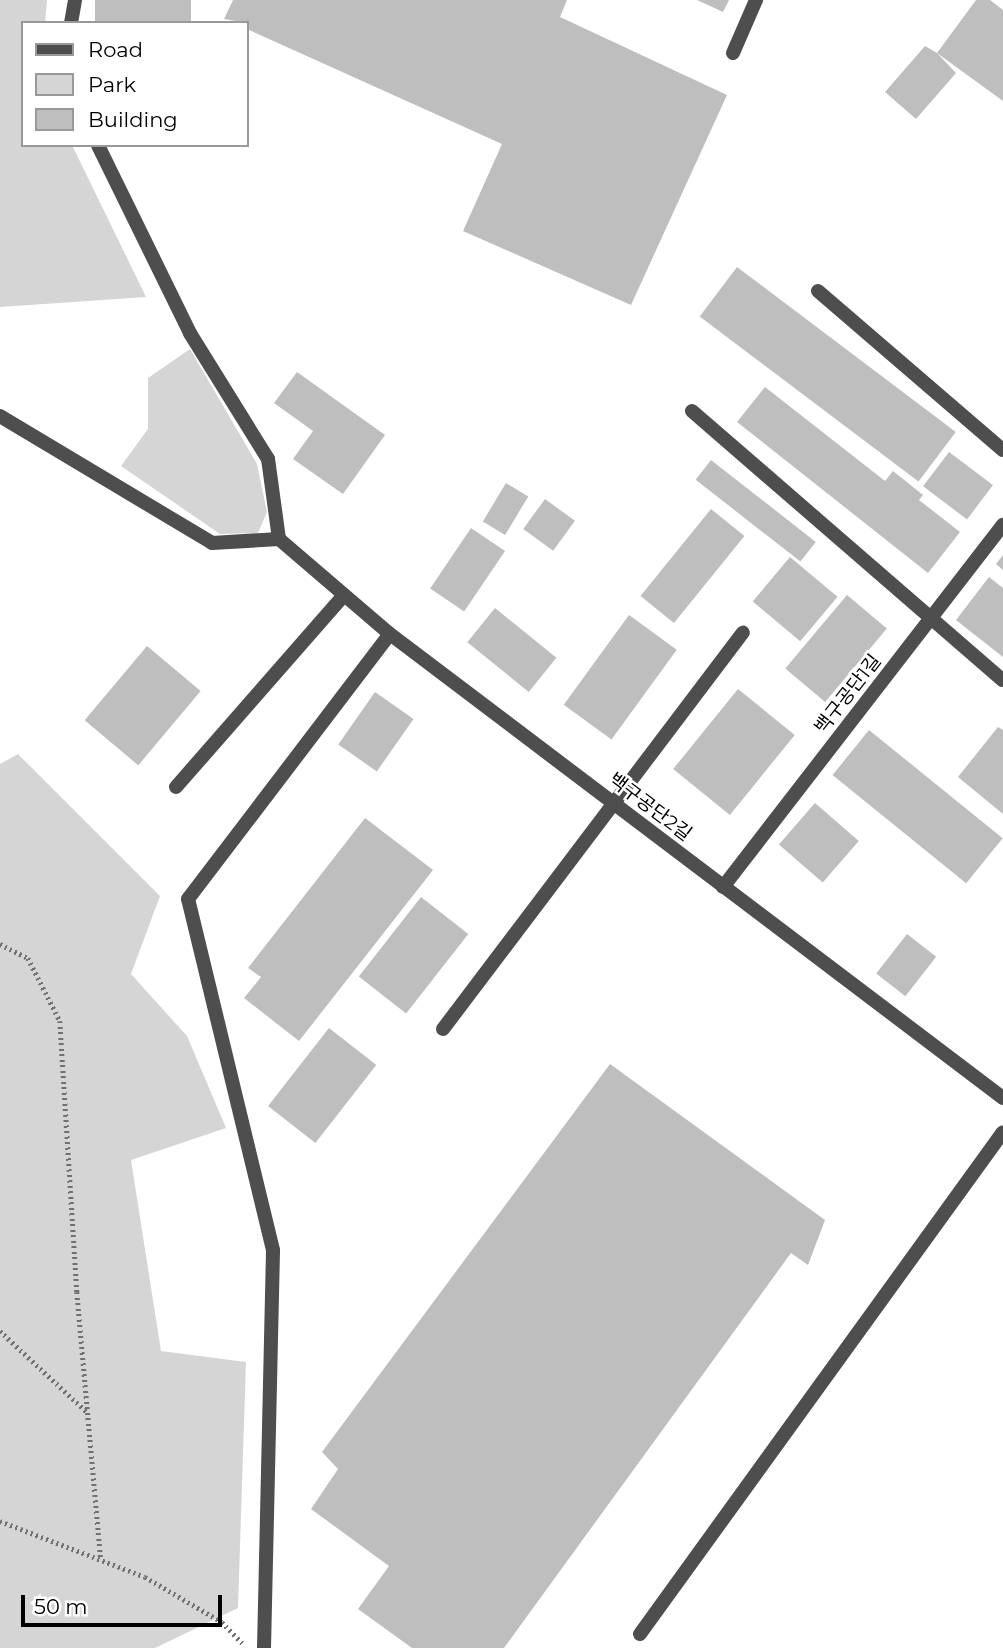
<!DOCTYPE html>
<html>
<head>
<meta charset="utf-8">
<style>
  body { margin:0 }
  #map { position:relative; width:1003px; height:1648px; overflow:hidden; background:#fff; font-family:Montserrat,"Noto Sans KR",sans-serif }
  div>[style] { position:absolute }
  .green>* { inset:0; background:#d5d5d5 }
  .building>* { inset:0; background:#bebebe; transform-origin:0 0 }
  .path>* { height:4.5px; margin-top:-2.25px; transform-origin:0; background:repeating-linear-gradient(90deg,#707070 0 2px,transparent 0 5.5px) }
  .service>* { height:14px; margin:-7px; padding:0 7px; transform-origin:7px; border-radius:7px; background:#4e4e4e }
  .minor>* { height:14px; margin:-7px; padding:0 7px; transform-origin:7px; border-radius:7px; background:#4e4e4e }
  span { translate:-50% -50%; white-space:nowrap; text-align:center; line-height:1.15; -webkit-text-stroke:5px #fff; paint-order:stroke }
  .street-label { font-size:19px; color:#000 }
  .legend { position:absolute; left:21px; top:21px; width:228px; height:126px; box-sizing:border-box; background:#fff; border:2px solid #999; margin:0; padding:9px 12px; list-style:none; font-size:21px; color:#000 }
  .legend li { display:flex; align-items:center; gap:14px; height:35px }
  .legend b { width:35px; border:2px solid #999 }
  .scale { position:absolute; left:21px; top:1595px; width:201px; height:32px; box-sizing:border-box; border:4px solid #000; border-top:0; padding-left:9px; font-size:21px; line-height:24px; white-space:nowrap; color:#000; -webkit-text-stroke:5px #fff; paint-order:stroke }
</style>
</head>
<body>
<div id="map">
  <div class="green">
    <div style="clip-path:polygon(0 0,47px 0,45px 23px,23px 23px,23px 145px,72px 145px,146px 297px,0 307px)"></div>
    <div style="clip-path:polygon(190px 349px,257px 464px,267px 512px,258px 533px,220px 534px,121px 466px,148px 429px,148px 378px)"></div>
    <div style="clip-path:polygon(18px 754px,160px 896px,131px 974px,187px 1036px,226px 1128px,131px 1160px,161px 1351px,246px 1362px,238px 1608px,155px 1648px,0 1648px,0 764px)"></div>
  </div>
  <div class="building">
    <div style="left:95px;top:0;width:96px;height:24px"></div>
    <div style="clip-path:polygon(233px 0,567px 0,560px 17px,727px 95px,631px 305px,463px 231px,502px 144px,247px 29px,247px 23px,224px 19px)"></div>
    <div style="clip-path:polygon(697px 0,729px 0,723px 12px)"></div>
    <div style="clip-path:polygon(976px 0,990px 0,1003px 10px,1003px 101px,937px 53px,956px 73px,916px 119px,885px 92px,925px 46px,937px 53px)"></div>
    <div style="left:737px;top:267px;width:274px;height:62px;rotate:37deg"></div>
    <div style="clip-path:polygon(297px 372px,385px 435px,343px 494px,293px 459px,313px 431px,274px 403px)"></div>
    <div style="clip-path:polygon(765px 387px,885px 481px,893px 471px,923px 495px,919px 500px,960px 532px,928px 573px,737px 422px)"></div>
    <div style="left:949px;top:452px;width:55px;height:43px;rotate:37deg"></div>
    <div style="left:711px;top:460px;width:133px;height:25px;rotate:38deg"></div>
    <div style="left:506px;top:483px;width:26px;height:45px;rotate:31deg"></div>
    <div style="left:545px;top:499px;width:37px;height:37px;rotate:36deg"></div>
    <div style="left:711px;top:509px;width:43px;height:112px;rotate:39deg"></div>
    <div style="left:471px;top:528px;width:41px;height:73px;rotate:34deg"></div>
    <div style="clip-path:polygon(1003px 555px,1003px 570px,996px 564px)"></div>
    <div style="left:790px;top:557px;width:62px;height:58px;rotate:40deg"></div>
    <div style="clip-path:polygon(989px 577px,1003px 588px,1003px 657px,956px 620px)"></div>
    <div style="left:847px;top:595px;width:52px;height:96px;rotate:40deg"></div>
    <div style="left:495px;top:608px;width:79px;height:44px;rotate:39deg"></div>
    <div style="left:629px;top:615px;width:59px;height:111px;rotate:36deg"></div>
    <div style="left:147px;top:646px;width:70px;height:97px;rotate:40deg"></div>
    <div style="left:738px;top:689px;width:73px;height:103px;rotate:39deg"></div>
    <div style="left:375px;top:692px;width:47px;height:64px;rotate:35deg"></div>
    <div style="clip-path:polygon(998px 727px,1003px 730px,1003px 814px,958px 777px)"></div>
    <div style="left:869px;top:730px;width:172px;height:58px;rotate:39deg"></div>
    <div style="left:815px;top:803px;width:58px;height:55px;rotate:41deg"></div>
    <div style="clip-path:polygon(365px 818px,433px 870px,299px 1041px,244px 998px,261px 977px,248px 968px)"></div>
    <div style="left:421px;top:897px;width:60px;height:101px;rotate:38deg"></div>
    <div style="left:907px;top:934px;width:37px;height:50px;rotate:38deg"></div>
    <div style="left:329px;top:1028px;width:60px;height:99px;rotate:38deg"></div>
    <div style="clip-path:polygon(610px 1064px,825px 1220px,808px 1265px,791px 1253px,504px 1648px,412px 1648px,358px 1609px,389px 1566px,311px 1509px,338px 1469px,322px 1452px)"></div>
  </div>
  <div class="path">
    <div style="left:0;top:944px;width:31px;rotate:27deg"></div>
    <div style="left:28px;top:958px;width:71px;rotate:63.1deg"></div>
    <div style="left:60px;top:1021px;width:272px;rotate:86.4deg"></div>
    <div style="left:77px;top:1292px;width:268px;rotate:84.9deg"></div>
    <div style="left:0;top:1331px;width:120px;rotate:43deg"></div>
    <div style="left:0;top:1521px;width:155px;rotate:21.1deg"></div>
    <div style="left:145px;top:1577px;width:89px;rotate:30.3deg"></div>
    <div style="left:222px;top:1622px;width:32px;rotate:46deg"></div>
  </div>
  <div class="service">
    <div style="left:71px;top:23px;width:23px;rotate:-80deg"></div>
    <div style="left:733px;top:53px;width:58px;rotate:-66.5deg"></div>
    <div style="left:818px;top:291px;width:244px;rotate:40.7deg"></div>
    <div style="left:692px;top:411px;width:411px;rotate:40.9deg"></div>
    <div style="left:0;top:416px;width:247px;rotate:30.9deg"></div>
    <div style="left:212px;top:543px;width:67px;rotate:-3.4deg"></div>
    <div style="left:279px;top:539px;width:81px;rotate:-97.8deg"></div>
    <div style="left:268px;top:459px;width:148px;rotate:-121.8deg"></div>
    <div style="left:190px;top:333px;width:209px;rotate:-116.1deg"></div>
    <div style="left:176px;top:787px;width:255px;rotate:-48.8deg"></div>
    <div style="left:443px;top:1029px;width:497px;rotate:-52.9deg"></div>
    <div style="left:640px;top:1634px;width:619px;rotate:-54.13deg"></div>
    <div style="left:264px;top:1648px;width:398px;rotate:-88.7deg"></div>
    <div style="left:273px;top:1250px;width:361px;rotate:-103.6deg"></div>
    <div style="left:188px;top:899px;width:333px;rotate:-52.7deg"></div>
  </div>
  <div class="minor">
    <div style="left:279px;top:539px;width:146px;rotate:40.6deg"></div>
    <div style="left:390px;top:634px;width:769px;rotate:37.12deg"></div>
    <div style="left:723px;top:887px;width:458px;rotate:-52.3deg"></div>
  </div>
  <div class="street-label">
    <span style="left:848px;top:694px;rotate:-52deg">백구공단1길</span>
    <span style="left:650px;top:807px;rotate:37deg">백구공단2길</span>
  </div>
  <ul class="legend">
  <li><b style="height:9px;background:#4e4e4e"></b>Road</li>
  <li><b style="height:19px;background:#d5d5d5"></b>Park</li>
  <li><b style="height:19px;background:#bebebe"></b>Building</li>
  </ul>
  <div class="scale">50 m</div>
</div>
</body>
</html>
